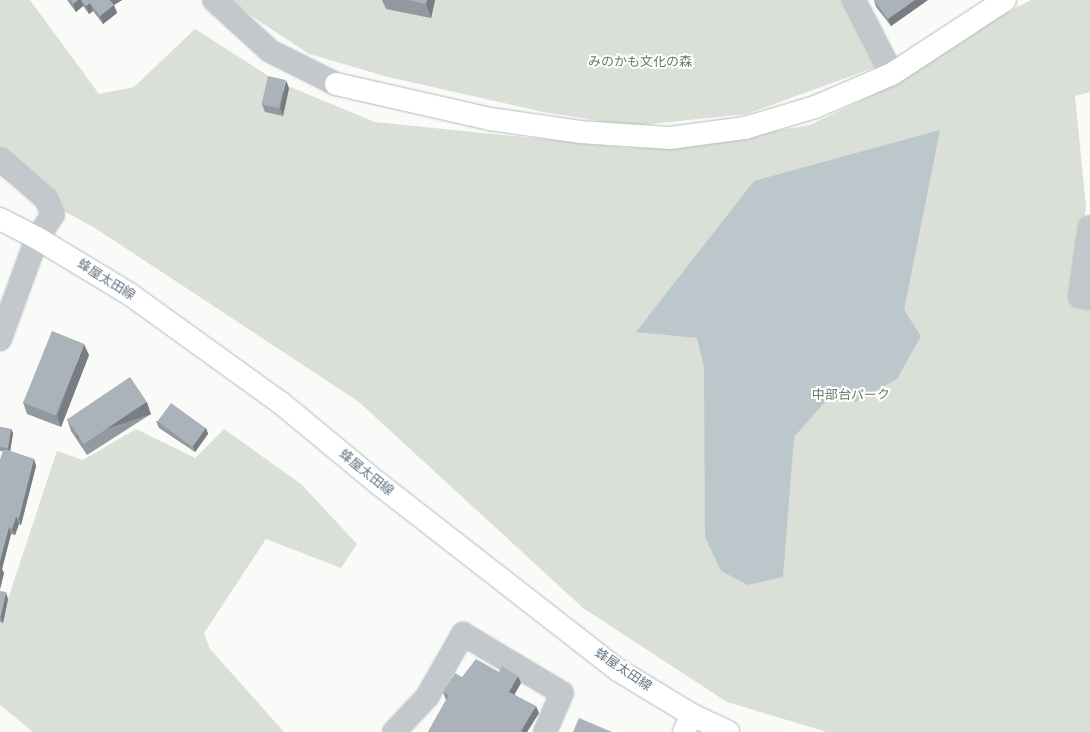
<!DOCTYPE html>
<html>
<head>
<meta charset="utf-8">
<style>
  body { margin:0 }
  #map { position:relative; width:1090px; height:732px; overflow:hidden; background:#fafaf8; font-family:"PT Sans","Noto Sans JP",sans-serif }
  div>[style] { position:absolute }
  .green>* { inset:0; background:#dadfd7 }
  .water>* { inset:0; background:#bbc7cb }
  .roads { filter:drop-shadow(0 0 1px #b3babf) drop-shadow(0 0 1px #b3babf) }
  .street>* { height:22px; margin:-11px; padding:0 11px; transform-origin:11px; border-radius:11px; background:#c3c8cc }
  .secondary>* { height:22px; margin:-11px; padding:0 11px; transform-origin:11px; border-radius:11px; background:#fff }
  .wall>* { inset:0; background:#929a9f }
  .shaded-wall>* { inset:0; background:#777d82; transform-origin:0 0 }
  .building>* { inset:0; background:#aab3b9; transform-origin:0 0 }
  span { translate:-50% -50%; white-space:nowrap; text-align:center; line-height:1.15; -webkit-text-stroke:4px #fff; paint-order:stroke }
  .park-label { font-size:13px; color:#687a64 }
  .street-label { font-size:13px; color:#657683 }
</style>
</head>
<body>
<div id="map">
  <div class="green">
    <div style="clip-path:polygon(0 0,30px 0,99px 94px,134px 87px,195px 29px,278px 82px,375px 122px,631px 148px,701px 144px,810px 125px,873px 95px,985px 24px,1031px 0,1090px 0,1090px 92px,1075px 96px,1086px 208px,1071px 303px,1090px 308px,1090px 732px,827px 732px,727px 702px,583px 608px,359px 402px,95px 228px,0 176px)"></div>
    <div style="clip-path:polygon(231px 0,844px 0,876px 67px,747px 114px,632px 126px,543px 112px,388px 77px,309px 54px,236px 6px)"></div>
    <div style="clip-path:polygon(136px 429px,195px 458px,224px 429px,301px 484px,357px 544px,341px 568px,266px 539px,204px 633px,210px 649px,284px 732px,33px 732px,0 705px,0 623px,57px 451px,83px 460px)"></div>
  </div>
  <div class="water">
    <div style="clip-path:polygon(940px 130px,904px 310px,921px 336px,897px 379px,855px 402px,831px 395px,794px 437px,783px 577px,748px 585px,721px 571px,705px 537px,704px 367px,697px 338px,636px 332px,754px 181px)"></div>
  </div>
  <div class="roads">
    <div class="street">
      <div style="left:214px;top:0;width:76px;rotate:42.3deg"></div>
      <div style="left:270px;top:51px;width:74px;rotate:26.6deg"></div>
      <div style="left:854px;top:0;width:83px;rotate:62.8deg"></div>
      <div style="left:0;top:159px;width:61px;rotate:41deg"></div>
      <div style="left:46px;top:199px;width:17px;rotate:66deg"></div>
      <div style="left:53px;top:215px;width:28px;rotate:125deg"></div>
      <div style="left:37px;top:238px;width:108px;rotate:110.1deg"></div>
      <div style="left:1090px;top:227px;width:70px;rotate:98.2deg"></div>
      <div style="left:1080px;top:296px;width:10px;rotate:11deg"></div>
      <div style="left:394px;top:732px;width:48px;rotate:-46.7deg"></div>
      <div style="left:427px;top:697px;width:73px;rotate:-60.3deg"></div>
      <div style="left:463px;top:634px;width:115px;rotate:30.8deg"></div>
      <div style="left:562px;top:693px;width:43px;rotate:113.6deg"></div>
    </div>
    <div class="secondary">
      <div style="left:336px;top:84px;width:158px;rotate:12.8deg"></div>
      <div style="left:490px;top:119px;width:91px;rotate:8.2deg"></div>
      <div style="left:580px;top:132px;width:90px;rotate:3.8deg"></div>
      <div style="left:670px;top:138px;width:76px;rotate:-7.6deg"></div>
      <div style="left:745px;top:128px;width:73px;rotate:-16.7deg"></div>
      <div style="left:815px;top:107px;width:84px;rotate:-23.2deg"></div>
      <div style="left:892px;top:74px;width:135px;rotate:-33.2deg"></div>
      <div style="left:0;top:219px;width:42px;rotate:27.2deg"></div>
      <div style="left:37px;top:238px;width:110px;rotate:31.2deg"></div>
      <div style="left:131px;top:295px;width:185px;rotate:35.8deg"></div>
      <div style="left:281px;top:403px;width:127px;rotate:39.6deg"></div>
      <div style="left:379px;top:484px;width:303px;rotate:37.9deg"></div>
      <div style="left:618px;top:670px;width:87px;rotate:31.3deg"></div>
      <div style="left:692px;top:715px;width:40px;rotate:25deg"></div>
      <div style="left:684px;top:732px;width:19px;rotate:-65deg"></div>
    </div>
  </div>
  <div class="wall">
    <div style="clip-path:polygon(67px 0,122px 0,114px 5px,117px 13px,103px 24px,93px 11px,89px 14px,83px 6px,76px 12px)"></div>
    <div style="clip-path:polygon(382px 0,435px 0,431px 18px,386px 9px)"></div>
    <div style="clip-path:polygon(874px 0,928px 0,891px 26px,876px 7px)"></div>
    <div style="clip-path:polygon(289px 88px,283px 116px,265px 112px,262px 104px)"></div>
    <div style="clip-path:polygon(89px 355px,61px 427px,27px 414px,23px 402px)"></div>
    <div style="clip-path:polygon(151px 414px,87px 455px,71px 431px,67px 419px)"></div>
    <div style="clip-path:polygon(156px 421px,206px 428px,208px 434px,195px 452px,159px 428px)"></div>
    <div style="clip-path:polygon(0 427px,11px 429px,13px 433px,10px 451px,34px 459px,36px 466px,21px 525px,19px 524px,15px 535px,11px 534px,2px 569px,4px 573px,0 589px,0 460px,3px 451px,0 451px)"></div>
    <div style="clip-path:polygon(0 591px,8px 599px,3px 623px,0 622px)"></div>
    <div style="clip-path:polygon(499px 672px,521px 683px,514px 694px,539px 713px,527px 732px,428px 732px,446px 700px,443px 692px)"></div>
  </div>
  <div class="shaded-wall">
    <div style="clip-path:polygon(78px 0,81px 0,83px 6px,76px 12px,73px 4px)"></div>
    <div style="clip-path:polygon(110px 0,122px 0,114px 5px,117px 13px,103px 24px,100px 16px)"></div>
    <div style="clip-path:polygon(427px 0,435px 0,431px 18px,426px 4px)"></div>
    <div style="clip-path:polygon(915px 0,928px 0,891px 26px,888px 19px)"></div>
    <div style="clip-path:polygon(90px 3px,93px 11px,89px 14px,86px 6px)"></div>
    <div style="clip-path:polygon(286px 80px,289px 88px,283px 116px,280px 108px)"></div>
    <div style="clip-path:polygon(84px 344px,89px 355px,61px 427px,57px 416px)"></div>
    <div style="left:147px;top:402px;width:13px;height:77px;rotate:72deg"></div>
    <div style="clip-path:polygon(206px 428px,208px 434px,195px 452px,193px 446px)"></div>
    <div style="clip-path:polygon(11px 429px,13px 433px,10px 452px,8px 448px)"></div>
    <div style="clip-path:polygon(34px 459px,36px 466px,21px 525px,19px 518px)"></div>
    <div style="clip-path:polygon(16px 517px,19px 524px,15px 535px,12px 529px)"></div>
    <div style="clip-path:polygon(9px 527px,11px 534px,2px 569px,4px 573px,0 589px,0 561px)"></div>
    <div style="clip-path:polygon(6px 592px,8px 599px,3px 623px,1px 616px)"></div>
    <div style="clip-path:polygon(518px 676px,521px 683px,512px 699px,509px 692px)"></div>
    <div style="clip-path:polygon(536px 706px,539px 713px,527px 732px,521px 732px,521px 731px)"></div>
  </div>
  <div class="building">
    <div style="clip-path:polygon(71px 0,78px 0,73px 4px)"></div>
    <div style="clip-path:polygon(81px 0,110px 0,114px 5px,100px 16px,90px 3px,86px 6px)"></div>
    <div style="clip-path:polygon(408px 0,427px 0,426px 4px)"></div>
    <div style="clip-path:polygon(874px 0,915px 0,888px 19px)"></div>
    <div style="left:268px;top:76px;width:18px;height:29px;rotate:13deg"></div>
    <div style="left:52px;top:331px;width:35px;height:77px;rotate:22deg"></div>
    <div style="left:130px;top:377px;width:30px;height:76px;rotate:56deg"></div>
    <div style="left:171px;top:403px;width:43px;height:23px;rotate:36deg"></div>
    <div style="clip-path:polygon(0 427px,11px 429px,8px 448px,0 447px)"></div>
    <div style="clip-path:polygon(4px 449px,34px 459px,19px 518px,16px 517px,12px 529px,9px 527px,0 561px,0 460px)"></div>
    <div style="clip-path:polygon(0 591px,6px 592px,1px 616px,0 616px)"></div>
    <div style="clip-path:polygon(476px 659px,499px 672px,502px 666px,518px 676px,509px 692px,536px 706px,521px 731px,523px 732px,428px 732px,449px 695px,443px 692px,455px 673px,462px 677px)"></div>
    <div style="clip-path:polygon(579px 718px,612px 732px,573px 732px)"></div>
  </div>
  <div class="park-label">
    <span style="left:640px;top:62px">みのかも文化の森</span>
    <span style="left:851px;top:395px">中部台パーク</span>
  </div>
  <div class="street-label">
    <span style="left:106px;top:280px;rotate:32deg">蜂屋太田線</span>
    <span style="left:366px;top:473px;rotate:39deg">蜂屋太田線</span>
    <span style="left:623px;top:670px;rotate:34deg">蜂屋太田線</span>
  </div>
</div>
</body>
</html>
